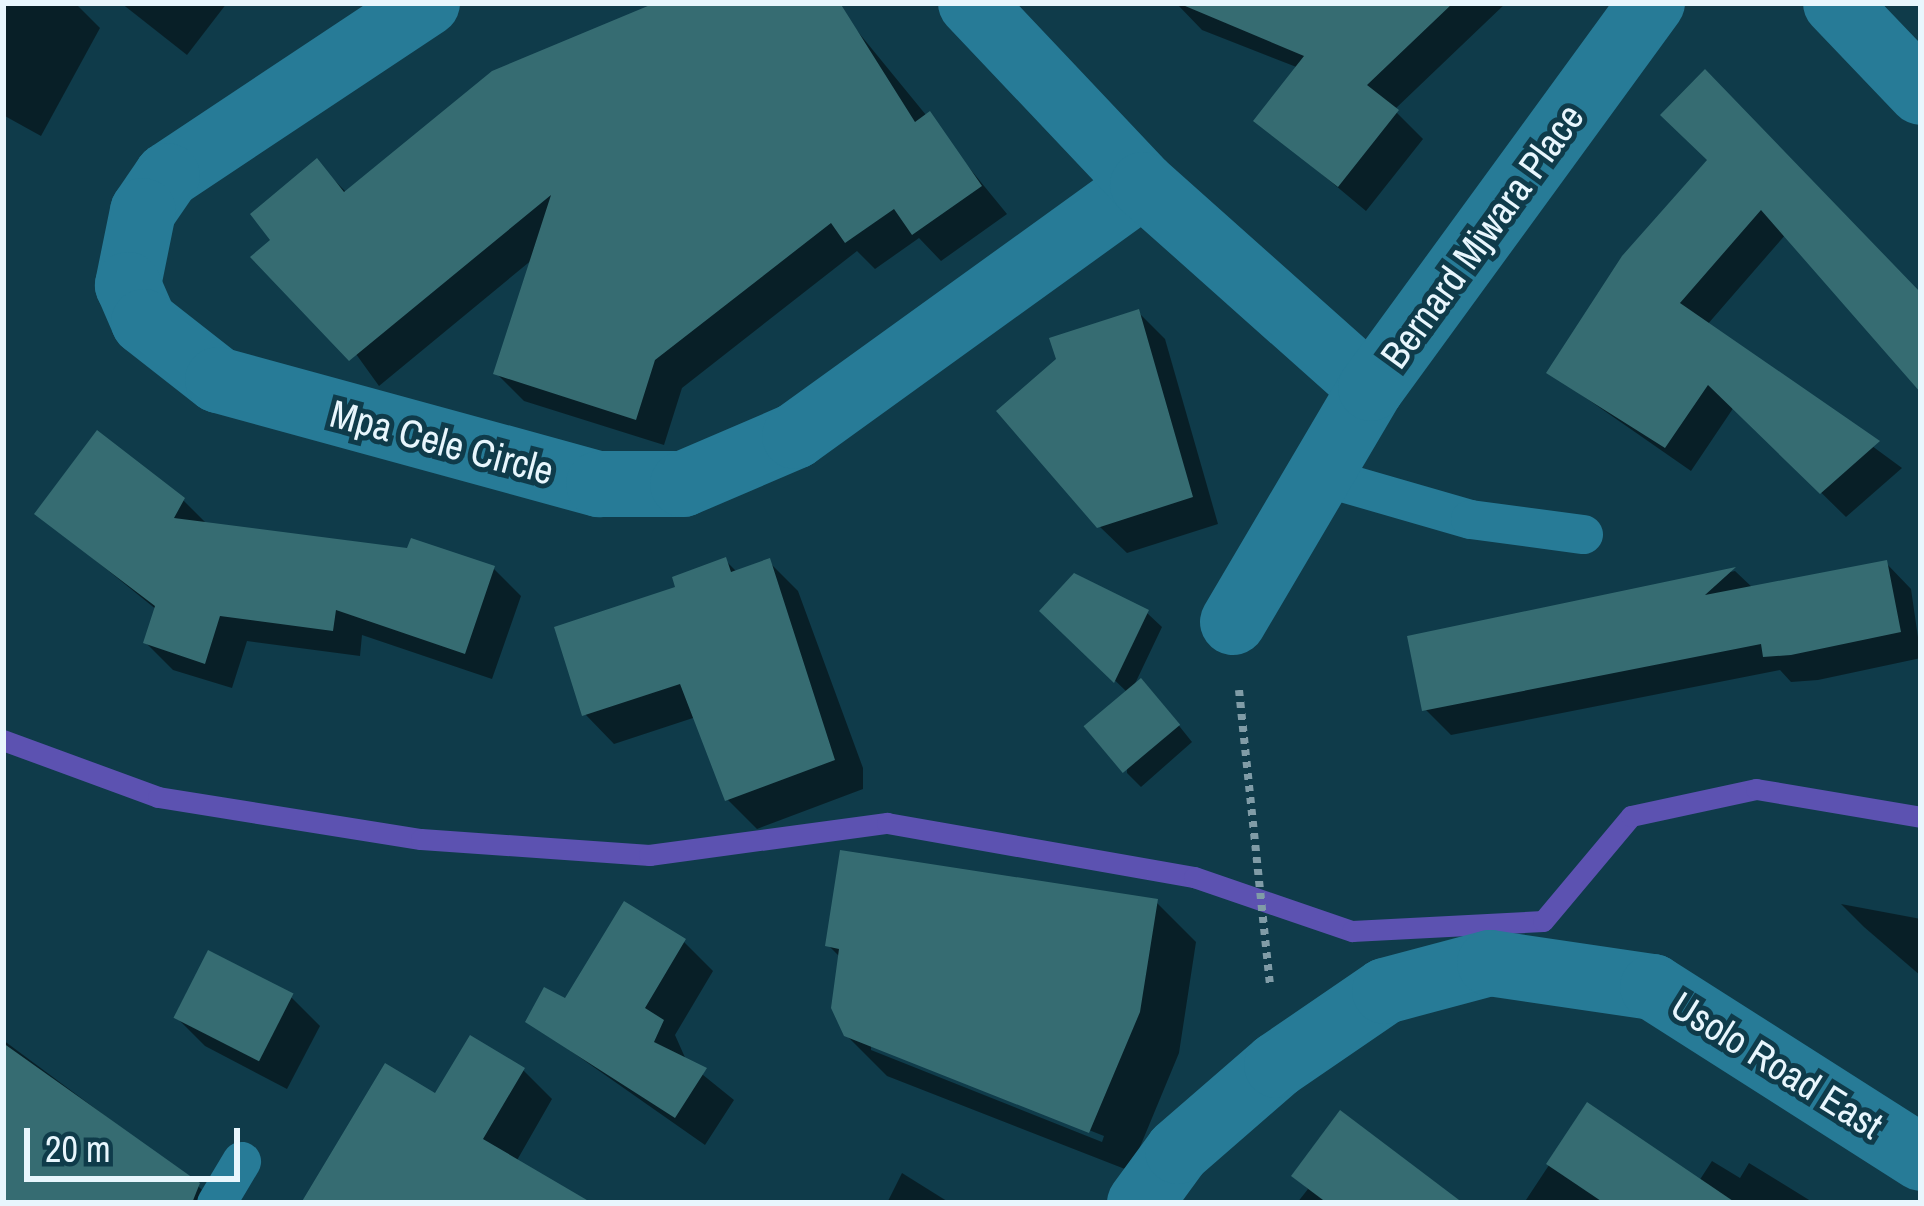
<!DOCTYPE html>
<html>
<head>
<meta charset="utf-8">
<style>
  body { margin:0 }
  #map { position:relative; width:1924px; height:1206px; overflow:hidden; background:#0f3b4a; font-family:"Archivo Narrow",sans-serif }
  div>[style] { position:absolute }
  .shadow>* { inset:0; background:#0007 }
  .stream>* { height:21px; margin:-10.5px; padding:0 10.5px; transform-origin:10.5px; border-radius:10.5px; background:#5c52b1 }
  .building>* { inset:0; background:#366c72; transform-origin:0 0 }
  .path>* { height:8px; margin-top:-4px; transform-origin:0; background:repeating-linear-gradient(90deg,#809ca7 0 6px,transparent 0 12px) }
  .lane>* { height:39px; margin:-19.5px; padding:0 19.5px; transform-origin:19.5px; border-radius:19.5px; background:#277b97 }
  .street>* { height:66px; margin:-33px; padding:0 33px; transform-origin:33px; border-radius:33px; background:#277b97 }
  span { translate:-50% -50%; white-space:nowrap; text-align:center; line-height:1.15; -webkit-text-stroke:10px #0f3b4a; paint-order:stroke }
  .street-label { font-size:39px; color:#e8f6fd }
  .frame { position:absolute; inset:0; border:6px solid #e8f6fd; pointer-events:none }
  .scale { position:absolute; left:24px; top:1128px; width:216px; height:54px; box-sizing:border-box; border:6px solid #e8f6fd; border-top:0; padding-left:15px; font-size:36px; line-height:42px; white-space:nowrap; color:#e8f6fd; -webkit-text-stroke:9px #0f3b4a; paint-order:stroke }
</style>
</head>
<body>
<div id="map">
  <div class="shadow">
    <div style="clip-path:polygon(3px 3px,75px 3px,100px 28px,41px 136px,3px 115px)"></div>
    <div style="clip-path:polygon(121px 3px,227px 3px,187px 55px)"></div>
    <div style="clip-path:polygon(663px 3px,796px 3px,845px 16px,1007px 214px,941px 261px,919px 238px,875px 269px,857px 251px,682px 388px,664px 445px,524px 401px,497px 374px,533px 259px,379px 386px,274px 240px,316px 162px,347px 193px)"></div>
    <div style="clip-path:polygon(1176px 3px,1506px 3px,1394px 110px,1423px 139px,1366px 211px,1257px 120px,1299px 68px,1202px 30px)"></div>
    <div style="clip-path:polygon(1710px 160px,1921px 299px,1921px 382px,1786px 234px,1707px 325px,1902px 468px,1846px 517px,1734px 407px,1691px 471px,1550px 373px)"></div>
    <div style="clip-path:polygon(1138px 312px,1165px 339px,1218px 524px,1127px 553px,1099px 526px)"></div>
    <div style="clip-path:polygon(183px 500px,208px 525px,494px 569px,521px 596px,492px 679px,362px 635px,360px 656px,247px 641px,232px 688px,173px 670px,146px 643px,157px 610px,37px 513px)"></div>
    <div style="clip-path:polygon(726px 561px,738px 573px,769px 562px,798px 591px,863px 768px,863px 789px,757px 829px,728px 800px,696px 717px,614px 744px,585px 714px,679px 589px)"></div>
    <div style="clip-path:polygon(1886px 563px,1911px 589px,1921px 658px,1818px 680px,1791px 682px,1780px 670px,1451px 735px,1425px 709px,1411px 639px,1735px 571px,1754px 589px)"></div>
    <div style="clip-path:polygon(1043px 611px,1147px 613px,1162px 627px,1132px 690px,1156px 697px,1192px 742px,1141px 787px,1127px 773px,1128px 693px)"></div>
    <div style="clip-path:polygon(evenodd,1156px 902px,1196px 942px,1179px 1053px,1130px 1171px,887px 1076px,846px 1035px,841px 958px,828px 945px,1156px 902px,871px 1044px,1104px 1136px,1102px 1142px,871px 1050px,871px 1044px)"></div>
    <div style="clip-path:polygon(1841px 904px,1921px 919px,1921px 976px,1864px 927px)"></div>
    <div style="clip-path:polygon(684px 942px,713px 971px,675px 1035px,687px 1062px,734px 1100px,705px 1145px,528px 1021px)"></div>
    <div style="clip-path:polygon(291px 997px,320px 1026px,287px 1089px,205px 1046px,176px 1017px)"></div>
    <div style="clip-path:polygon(3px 1040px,194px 1182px,215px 1203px,36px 1203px,3px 1139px)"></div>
    <div style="clip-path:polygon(523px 1070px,552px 1099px,516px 1162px,586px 1203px,304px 1203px,436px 1097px)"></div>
    <div style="clip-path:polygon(1588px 1106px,1699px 1181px,1712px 1161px,1740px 1178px,1749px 1163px,1814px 1203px,1524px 1203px)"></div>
    <div style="clip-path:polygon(902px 1173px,950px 1203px,887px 1203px)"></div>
    <div style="clip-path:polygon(1295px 1176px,1458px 1203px,1297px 1203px,1308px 1189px)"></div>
  </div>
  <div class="stream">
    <div style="left:3px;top:740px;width:165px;rotate:20.2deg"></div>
    <div style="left:158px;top:797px;width:266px;rotate:9.1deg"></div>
    <div style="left:421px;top:839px;width:229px;rotate:4deg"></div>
    <div style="left:649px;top:855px;width:240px;rotate:-7.7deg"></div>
    <div style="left:887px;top:823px;width:312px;rotate:10deg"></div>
    <div style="left:1194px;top:877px;width:167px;rotate:18.9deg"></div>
    <div style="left:1352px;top:931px;width:191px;rotate:-3deg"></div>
    <div style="left:1543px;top:921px;width:137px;rotate:-50deg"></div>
    <div style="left:1631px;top:816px;width:128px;rotate:-12.2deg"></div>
    <div style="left:1756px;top:789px;width:167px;rotate:9.6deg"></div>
  </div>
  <div class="building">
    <div style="clip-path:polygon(655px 3px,840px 3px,915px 122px,930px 111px,982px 186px,912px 235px,894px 209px,845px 243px,831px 223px,655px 360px,636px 420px,493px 374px,551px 195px,349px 361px,250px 257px,270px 240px,250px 214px,317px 158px,344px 192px,492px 71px)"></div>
    <div style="clip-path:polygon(1178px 3px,1453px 3px,1367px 85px,1399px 110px,1338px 187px,1253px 121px,1304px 56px)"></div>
    <div style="clip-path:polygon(1705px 69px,1921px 293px,1921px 393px,1761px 210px,1680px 303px,1880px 441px,1820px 494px,1708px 385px,1665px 448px,1546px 373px,1622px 256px,1707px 160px,1660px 115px)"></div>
    <div style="clip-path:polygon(1139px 309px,1193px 497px,1097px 528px,996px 411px,1056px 359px,1049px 338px)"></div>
    <div style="clip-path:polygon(97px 430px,185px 498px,174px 518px,407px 548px,411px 538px,495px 566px,465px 654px,336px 610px,333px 631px,220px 616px,205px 664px,143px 643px,155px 606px,34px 514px)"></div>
    <div style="clip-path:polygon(726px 557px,731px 572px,770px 558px,835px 760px,725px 801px,680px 684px,582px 716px,554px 627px,675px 587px,672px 577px)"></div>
    <div style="clip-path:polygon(1887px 560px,1901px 632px,1791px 655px,1763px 657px,1761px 644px,1422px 711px,1407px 636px,1736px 567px,1705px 595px)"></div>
    <div style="clip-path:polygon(1074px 573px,1149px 610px,1114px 683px,1039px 611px)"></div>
    <div style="left:1141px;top:678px;width:61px;height:75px;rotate:50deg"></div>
    <div style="clip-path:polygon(840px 850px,1158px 899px,1140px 1012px,1089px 1133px,844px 1036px,831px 1008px,839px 949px,825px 946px)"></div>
    <div style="clip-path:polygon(624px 901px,686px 939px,645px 1008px,664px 1020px,654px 1042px,707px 1068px,675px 1118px,525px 1022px,544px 987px,565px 998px)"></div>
    <div style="left:208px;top:950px;width:96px;height:76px;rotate:27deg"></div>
    <div style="clip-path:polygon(470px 1035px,525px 1068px,483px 1139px,592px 1203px,301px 1203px,385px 1063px,435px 1093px)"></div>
    <div style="clip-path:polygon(3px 1043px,200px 1183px,192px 1203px,3px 1203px)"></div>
    <div style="clip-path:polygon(1587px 1102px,1736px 1203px,1604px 1203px,1546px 1164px)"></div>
    <div style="clip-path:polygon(1340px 1110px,1463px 1203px,1327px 1203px,1291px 1176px)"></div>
  </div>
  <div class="path">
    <div style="left:1239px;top:690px;width:297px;rotate:84deg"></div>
  </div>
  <div class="lane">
    <div style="left:1321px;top:476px;width:155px;rotate:16.1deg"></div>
    <div style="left:1470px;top:519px;width:114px;rotate:7.6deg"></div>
    <div style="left:216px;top:1203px;width:49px;rotate:-59.2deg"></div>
  </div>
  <div class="street">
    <div style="left:427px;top:3px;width:312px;rotate:146.4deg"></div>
    <div style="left:167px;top:176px;width:42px;rotate:124.4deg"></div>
    <div style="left:143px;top:211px;width:76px;rotate:101.5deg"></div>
    <div style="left:128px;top:285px;width:40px;rotate:66.6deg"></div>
    <div style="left:144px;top:322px;width:94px;rotate:38.1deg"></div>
    <div style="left:218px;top:380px;width:395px;rotate:15.3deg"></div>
    <div style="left:599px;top:484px;width:84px"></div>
    <div style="left:683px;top:484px;width:122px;rotate:-23.2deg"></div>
    <div style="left:795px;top:436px;width:429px;rotate:-35.8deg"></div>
    <div style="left:971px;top:3px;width:250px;rotate:46.6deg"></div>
    <div style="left:1143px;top:185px;width:305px;rotate:41.7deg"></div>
    <div style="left:1836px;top:3px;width:123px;rotate:46.3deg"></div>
    <div style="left:1233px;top:622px;width:272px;rotate:-59.5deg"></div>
    <div style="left:1371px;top:388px;width:477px;rotate:-53.9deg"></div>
    <div style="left:1140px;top:1203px;width:64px;rotate:-53.8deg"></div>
    <div style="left:1178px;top:1151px;width:131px;rotate:-41deg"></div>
    <div style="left:1277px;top:1065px;width:131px;rotate:-34.4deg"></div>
    <div style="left:1385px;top:991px;width:109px;rotate:-14.9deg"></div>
    <div style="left:1490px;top:963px;width:165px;rotate:8.4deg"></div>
    <div style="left:1653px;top:987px;width:318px;rotate:32.5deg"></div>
  </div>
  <div class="street-label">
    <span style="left:1482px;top:236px;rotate:-54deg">Bernard Mjwara Place</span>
    <span style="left:442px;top:442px;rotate:15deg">Mpa Cele Circle</span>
    <span style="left:1777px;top:1065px;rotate:32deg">Usolo Road East</span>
  </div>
  <div class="frame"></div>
  <div class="scale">20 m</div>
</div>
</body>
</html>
